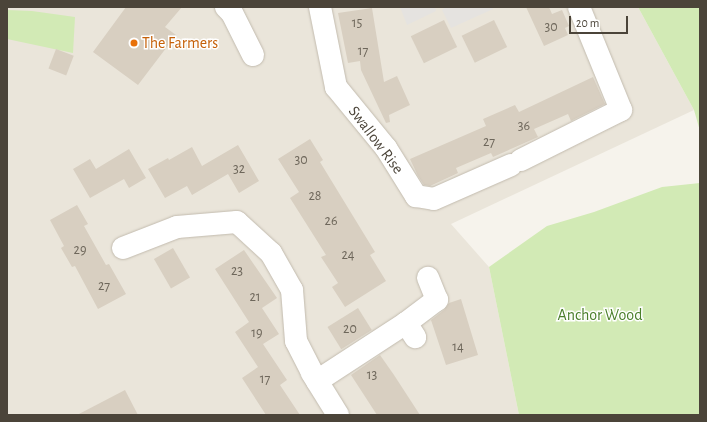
<!DOCTYPE html>
<html>
<head>
<meta charset="utf-8">
<style>
  body { margin:0 }
  #map { position:relative; width:707px; height:422px; overflow:hidden; background:#f6f3ec; font-family:"Alegreya Sans",sans-serif }
  div>[style] { position:absolute }
  .residential>* { inset:0; background:#eae5da }
  .green>* { inset:0; background:#d2eab5 }
  .parking>* { inset:0; background:#e5e3e0 }
  .building>* { inset:0; background:#d8cfc1; transform-origin:0 0 }
  .roads { filter:drop-shadow(0 0 1px #c2bbae) drop-shadow(0 0 1px #c2bbae) }
  .minor>* { height:22px; margin:-11px; padding:0 11px; transform-origin:11px; border-radius:11px; background:#fff }
  .dots>* { width:11px; height:11px; translate:-50% -50%; box-sizing:border-box; border:2px solid #fff; border-radius:50% }
  span { translate:-50% -50%; white-space:nowrap; text-align:center; line-height:1.15; -webkit-text-stroke:3px #fff; paint-order:stroke }
  .number-label { font-size:14px; color:#6e675b }
  .number-label span { -webkit-text-stroke-width:0 }
  .food-label { font-size:16px; color:#c56008 }
  .left { translate:0 -50%; text-align:left }
  .street-label { font-size:16px; color:#4b4439 }
  .park-label { font-size:16px; color:#4a7f2a }
  .frame { position:absolute; inset:0; border:8px solid #4b4439; pointer-events:none }
  .scale { position:absolute; left:569px; top:16px; width:59px; height:18px; box-sizing:border-box; border:2px solid #4b4439; border-top:0; padding-left:5px; font-size:12px; line-height:14px; white-space:nowrap; color:#4b4439; -webkit-text-stroke:3px #fff; paint-order:stroke }
</style>
</head>
<body>
<div id="map">
  <div class="residential">
    <div style="clip-path:polygon(7px 7px,638px 7px,694px 110px,451px 224px,489px 267px,519px 415px,7px 415px)"></div>
  </div>
  <div class="green">
    <div style="clip-path:polygon(638px 7px,700px 7px,700px 131px,694px 110px)"></div>
    <div style="clip-path:polygon(7px 10px,32px 11px,75px 17px,73px 53px,7px 39px)"></div>
    <div style="clip-path:polygon(700px 183px,700px 415px,519px 415px,489px 267px,547px 226px,594px 212px,662px 187px)"></div>
  </div>
  <div class="parking">
    <div style="clip-path:polygon(400px 7px,435px 7px,436px 11px,407px 25px)"></div>
    <div style="clip-path:polygon(446px 7px,492px 7px,493px 9px,451px 28px,442px 10px)"></div>
  </div>
  <div class="building">
    <div style="clip-path:polygon(126px 7px,182px 7px,165px 27px,176px 35px,138px 85px,93px 52px)"></div>
    <div style="clip-path:polygon(526px 7px,549px 7px,552px 14px,562px 10px,569px 26px,565px 28px,568px 35px,544px 46px)"></div>
    <div style="clip-path:polygon(372px 8px,384px 82px,397px 76px,410px 105px,389px 115px,390px 122px,386px 123px,361px 70px,360px 61px,348px 63px,338px 13px)"></div>
    <div style="left:444px;top:20px;width:30px;height:37px;rotate:64deg"></div>
    <div style="left:494px;top:20px;width:30px;height:36px;rotate:64deg"></div>
    <div style="left:56px;top:49px;width:19px;height:21px;rotate:21deg"></div>
    <div style="clip-path:polygon(593px 77px,605px 104px,571px 121px,568px 114px,534px 129px,538px 137px,493px 157px,491px 153px,456px 168px,458px 173px,430px 186px,424px 185px,418px 176px,410px 159px,486px 126px,483px 119px,515px 105px,519px 112px)"></div>
    <div style="clip-path:polygon(310px 139px,323px 160px,320px 162px,375px 252px,370px 255px,386px 281px,345px 307px,332px 287px,338px 283px,321px 257px,326px 255px,290px 198px,299px 192px,278px 159px)"></div>
    <div style="clip-path:polygon(238px 145px,259px 181px,239px 193px,228px 174px,192px 195px,187px 186px,165px 198px,148px 169px,168px 158px,169px 160px,192px 147px,202px 166px)"></div>
    <div style="clip-path:polygon(129px 149px,146px 178px,129px 188px,124px 179px,90px 198px,73px 169px,90px 159px,96px 169px)"></div>
    <div style="clip-path:polygon(77px 205px,88px 224px,84px 226px,106px 265px,109px 264px,126px 294px,98px 309px,75px 266px,72px 267px,61px 248px,64px 246px,50px 220px)"></div>
    <div style="left:173px;top:248px;width:34px;height:22px;rotate:60deg"></div>
    <div style="clip-path:polygon(244px 250px,277px 298px,262px 308px,279px 334px,263px 344px,287px 380px,280px 385px,300px 415px,266px 415px,242px 378px,258px 367px,235px 332px,249px 322px,215px 269px)"></div>
    <div style="clip-path:polygon(461px 299px,478px 355px,446px 365px,431px 320px,444px 310px,449px 303px)"></div>
    <div style="left:358px;top:308px;width:26px;height:36px;rotate:58deg"></div>
    <div style="clip-path:polygon(380px 355px,394px 375px,420px 415px,377px 415px,351px 375px)"></div>
    <div style="clip-path:polygon(125px 390px,138px 415px,77px 415px)"></div>
  </div>
  <div class="roads">
    <div class="minor">
      <div style="left:226px;top:7px;width:8px;rotate:45deg"></div>
      <div style="left:232px;top:13px;width:47px;rotate:63.4deg"></div>
      <div style="left:320px;top:7px;width:82px;rotate:78.7deg"></div>
      <div style="left:336px;top:87px;width:79px;rotate:50.7deg"></div>
      <div style="left:386px;top:148px;width:57px;rotate:58deg"></div>
      <div style="left:416px;top:196px;width:18px;rotate:9deg"></div>
      <div style="left:434px;top:199px;width:84px;rotate:-23.8deg"></div>
      <div style="left:521px;top:160px;width:112px;rotate:-26.6deg"></div>
      <div style="left:621px;top:110px;width:111px;rotate:-112.2deg"></div>
      <div style="left:123px;top:248px;width:58px;rotate:-21.3deg"></div>
      <div style="left:177px;top:227px;width:60px;rotate:-4.8deg"></div>
      <div style="left:237px;top:222px;width:46px;rotate:42.4deg"></div>
      <div style="left:271px;top:253px;width:43px;rotate:60.4deg"></div>
      <div style="left:292px;top:290px;width:51px;rotate:85.5deg"></div>
      <div style="left:296px;top:341px;width:36px;rotate:63deg"></div>
      <div style="left:312px;top:373px;width:49px;rotate:58.2deg"></div>
      <div style="left:406px;top:323px;width:39px;rotate:-37deg"></div>
      <div style="left:437px;top:300px;width:24px;rotate:-112deg"></div>
      <div style="left:317px;top:381px;width:106px;rotate:-33.1deg"></div>
      <div style="left:406px;top:323px;width:17px;rotate:57deg"></div>
    </div>
  </div>
  <div class="dots">
    <div style="left:134px;top:43px;background:#e8710a"></div>
  </div>
  <div class="number-label">
    <span style="left:357px;top:23px">15</span>
    <span style="left:551px;top:27px">30</span>
    <span style="left:363px;top:51px">17</span>
    <span style="left:524px;top:126px">36</span>
    <span style="left:489px;top:142px">27</span>
    <span style="left:301px;top:160px">30</span>
    <span style="left:239px;top:169px">32</span>
    <span style="left:315px;top:196px">28</span>
    <span style="left:331px;top:221px">26</span>
    <span style="left:80px;top:250px">29</span>
    <span style="left:348px;top:255px">24</span>
    <span style="left:237px;top:271px">23</span>
    <span style="left:104px;top:286px">27</span>
    <span style="left:255px;top:297px">21</span>
    <span style="left:350px;top:329px">20</span>
    <span style="left:257px;top:333px">19</span>
    <span style="left:458px;top:347px">14</span>
    <span style="left:372px;top:375px">13</span>
    <span style="left:265px;top:379px">17</span>
  </div>
  <div class="food-label">
    <span class="left" style="left:142px;top:43px">The Farmers</span>
  </div>
  <div class="street-label">
    <span style="left:376px;top:140px;rotate:53deg">Swallow Rise</span>
  </div>
  <div class="park-label">
    <span style="left:600px;top:315px">Anchor Wood</span>
  </div>
  <div class="frame"></div>
  <div class="scale">20 m</div>
</div>
</body>
</html>
